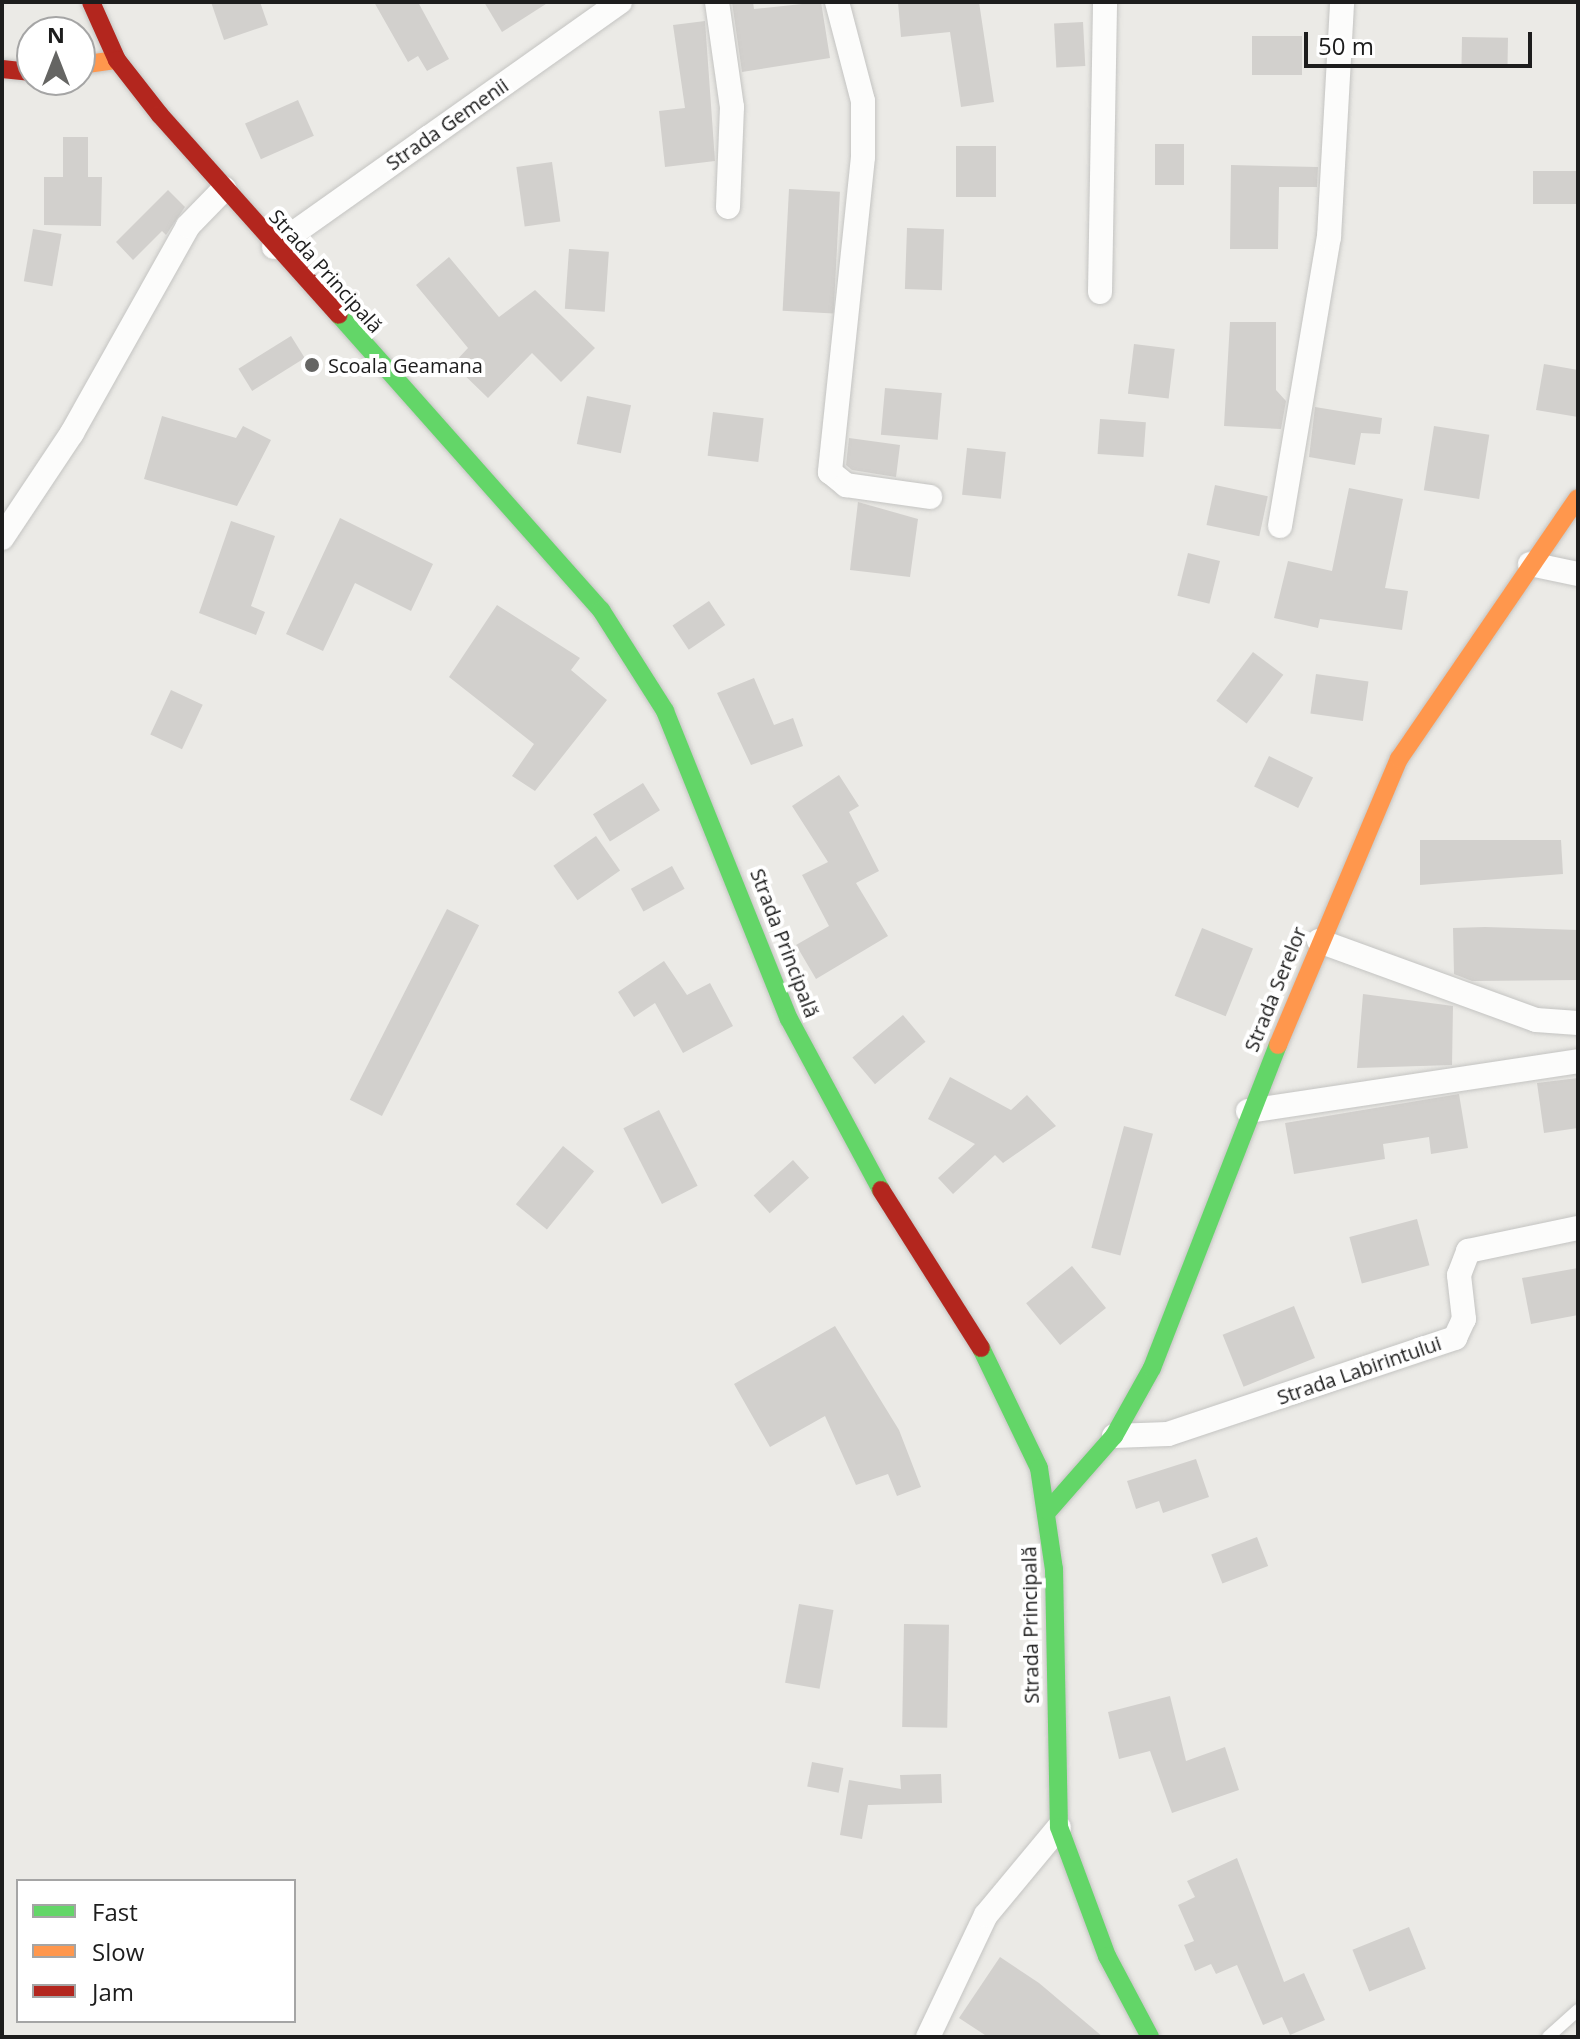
<!DOCTYPE html>
<html>
<head>
<meta charset="utf-8">
<style>
  body { margin:0 }
  #map { position:relative; width:1580px; height:2039px; overflow:hidden; background:#ebeae6; font-family:"Open Sans",sans-serif }
  div>[style] { position:absolute }
  .building>* { inset:0; background:#d2d0cd; transform-origin:0 0 }
  .roads { filter:drop-shadow(0 0 2px #c4c4c2) drop-shadow(0 0 2px #c4c4c2) }
  .lane>* { height:12px; margin:-6px; padding:0 6px; transform-origin:6px; border-radius:6px; background:#fcfcfb }
  .street>* { height:24px; margin:-12px; padding:0 12px; transform-origin:12px; border-radius:12px; background:#fcfcfb }
  .fast>* { height:18px; margin:-9px; padding:0 9px; transform-origin:9px; border-radius:9px; background:#63d668 }
  .slow>* { height:18px; margin:-9px; padding:0 9px; transform-origin:9px; border-radius:9px; background:#ff974d }
  .jam>* { height:18px; margin:-9px; padding:0 9px; transform-origin:9px; border-radius:9px; background:#b3261e }
  .dots>* { width:22px; height:22px; translate:-50% -50%; box-sizing:border-box; border:4px solid #fff; border-radius:50% }
  span { translate:-50% -50%; white-space:nowrap; text-align:center; line-height:1.15; -webkit-text-stroke:8px #fff; paint-order:stroke }
  .street-label { font-size:20px; color:#1d1d1d }
  .poi-label { font-size:20px; color:#1d1d1d }
  .left { translate:0 -50%; text-align:left }
  .frame { position:absolute; inset:0; border:4px solid #1d1d1d; pointer-events:none }
  .legend { position:absolute; left:16px; top:1879px; width:280px; height:144px; box-sizing:border-box; background:#fff; border:2px solid #a5a5a5; margin:0; padding:10px 14px; list-style:none; font-size:24px; color:#1d1d1d }
  .legend li { display:flex; align-items:center; gap:16px; height:40px }
  .legend b { width:40px; border:2px solid #a5a5a5 }
  .north { position:absolute; left:16px; top:16px; width:80px; height:80px; box-sizing:border-box; background:#fff; border:2px solid #a5a5a5; border-radius:50%; rotate:0deg; font-size:22px; font-weight:700; line-height:32px; text-align:center; color:#1d1d1d }
  .north::after { content:''; display:block; margin:auto; width:28px; height:36px; background:#656563; clip-path:polygon(50% 0,100% 100%,50% 72%,0 100%) }
  .scale { position:absolute; left:1304px; top:32px; width:228px; height:36px; box-sizing:border-box; border:4px solid #1d1d1d; border-top:0; padding-left:10px; font-size:24px; line-height:28px; white-space:nowrap; color:#1d1d1d; -webkit-text-stroke:6px #fff; paint-order:stroke }
</style>
</head>
<body>
<div id="map">
  <div class="building">
    <div style="clip-path:polygon(211px 2px,260px 2px,268px 25px,224px 40px)"></div>
    <div style="clip-path:polygon(374px 2px,418px 2px,449px 59px,427px 71px,418px 56px,408px 62px)"></div>
    <div style="clip-path:polygon(484px 2px,549px 2px,502px 32px)"></div>
    <div style="clip-path:polygon(732px 2px,753px 2px,754px 9px,821px 2px,830px 58px,742px 72px)"></div>
    <div style="clip-path:polygon(898px 2px,979px 2px,994px 102px,961px 107px,950px 32px,901px 37px)"></div>
    <div style="clip-path:polygon(705px 21px,715px 161px,665px 167px,659px 111px,685px 108px,673px 25px)"></div>
    <div style="left:1083px;top:22px;width:44px;height:29px;rotate:87deg"></div>
    <div style="left:1252px;top:36px;width:50px;height:39px"></div>
    <div style="left:1462px;top:37px;width:46px;height:28px;rotate:1deg"></div>
    <div style="left:298px;top:100px;width:39px;height:58px;rotate:66deg"></div>
    <div style="clip-path:polygon(63px 137px,88px 137px,88px 177px,102px 177px,101px 226px,44px 225px,44px 177px,63px 177px)"></div>
    <div style="left:1184px;top:144px;width:41px;height:29px;rotate:90deg"></div>
    <div style="left:956px;top:146px;width:40px;height:51px"></div>
    <div style="left:552px;top:162px;width:60px;height:36px;rotate:82deg"></div>
    <div style="clip-path:polygon(1231px 165px,1318px 167px,1317px 187px,1279px 187px,1278px 249px,1230px 249px)"></div>
    <div style="left:1533px;top:171px;width:45px;height:33px"></div>
    <div style="left:789px;top:189px;width:51px;height:122px;rotate:3deg"></div>
    <div style="clip-path:polygon(168px 190px,185px 207px,166px 235px,162px 231px,133px 260px,116px 242px)"></div>
    <div style="left:907px;top:228px;width:37px;height:61px;rotate:2deg"></div>
    <div style="left:33px;top:229px;width:29px;height:53px;rotate:10deg"></div>
    <div style="left:569px;top:249px;width:40px;height:60px;rotate:4deg"></div>
    <div style="clip-path:polygon(449px 257px,499px 317px,535px 290px,595px 348px,561px 382px,532px 353px,488px 398px,453px 364px,468px 348px,416px 285px)"></div>
    <div style="clip-path:polygon(1230px 322px,1276px 322px,1276px 390px,1286px 401px,1281px 429px,1224px 426px)"></div>
    <div style="left:291px;top:336px;width:26px;height:62px;rotate:58deg"></div>
    <div style="left:1134px;top:344px;width:41px;height:50px;rotate:7deg"></div>
    <div style="clip-path:polygon(1544px 364px,1578px 370px,1578px 417px,1536px 410px)"></div>
    <div style="left:885px;top:388px;width:57px;height:47px;rotate:5deg"></div>
    <div style="left:587px;top:396px;width:45px;height:49px;rotate:12deg"></div>
    <div style="clip-path:polygon(1315px 407px,1382px 418px,1380px 434px,1361px 433px,1355px 465px,1309px 457px)"></div>
    <div style="left:713px;top:412px;width:51px;height:44px;rotate:7deg"></div>
    <div style="clip-path:polygon(162px 416px,236px 438px,243px 426px,271px 440px,237px 506px,144px 479px)"></div>
    <div style="left:1100px;top:419px;width:46px;height:35px;rotate:4deg"></div>
    <div style="left:1434px;top:426px;width:56px;height:65px;rotate:9deg"></div>
    <div style="clip-path:polygon(849px 438px,900px 445px,896px 477px,852px 470px,846px 465px)"></div>
    <div style="left:967px;top:448px;width:39px;height:47px;rotate:6deg"></div>
    <div style="left:1215px;top:485px;width:54px;height:41px;rotate:12deg"></div>
    <div style="clip-path:polygon(1349px 488px,1403px 499px,1385px 588px,1408px 591px,1402px 630px,1320px 619px,1318px 628px,1274px 618px,1288px 561px,1332px 571px)"></div>
    <div style="clip-path:polygon(858px 502px,918px 519px,910px 577px,850px 570px)"></div>
    <div style="clip-path:polygon(340px 518px,433px 564px,411px 611px,355px 583px,323px 651px,286px 634px)"></div>
    <div style="clip-path:polygon(231px 521px,275px 536px,251px 606px,265px 612px,256px 635px,199px 613px)"></div>
    <div style="left:1188px;top:553px;width:33px;height:44px;rotate:14deg"></div>
    <div style="left:709px;top:601px;width:29px;height:44px;rotate:56deg"></div>
    <div style="clip-path:polygon(497px 605px,580px 658px,571px 670px,607px 700px,535px 791px,512px 776px,534px 744px,449px 677px)"></div>
    <div style="left:1253px;top:652px;width:38px;height:61px;rotate:37deg"></div>
    <div style="left:1316px;top:674px;width:53px;height:40px;rotate:8deg"></div>
    <div style="clip-path:polygon(754px 678px,774px 725px,793px 718px,803px 746px,751px 765px,717px 693px)"></div>
    <div style="left:171px;top:690px;width:35px;height:49px;rotate:25deg"></div>
    <div style="left:1269px;top:756px;width:49px;height:34px;rotate:26deg"></div>
    <div style="clip-path:polygon(839px 775px,859px 806px,849px 812px,879px 871px,856px 883px,888px 936px,816px 979px,796px 945px,829px 926px,802px 875px,828px 862px,792px 806px)"></div>
    <div style="left:643px;top:783px;width:32px;height:59px;rotate:58deg"></div>
    <div style="left:596px;top:836px;width:42px;height:52px;rotate:55deg"></div>
    <div style="clip-path:polygon(1420px 840px,1561px 840px,1563px 874px,1420px 885px)"></div>
    <div style="left:672px;top:866px;width:26px;height:47px;rotate:61deg"></div>
    <div style="left:447px;top:909px;width:36px;height:214px;rotate:27deg"></div>
    <div style="clip-path:polygon(1485px 927px,1578px 930px,1578px 980px,1472px 981px,1454px 974px,1453px 928px)"></div>
    <div style="left:1202px;top:928px;width:55px;height:73px;rotate:22deg"></div>
    <div style="clip-path:polygon(664px 961px,687px 995px,710px 983px,733px 1026px,683px 1053px,655px 1003px,634px 1017px,618px 992px)"></div>
    <div style="clip-path:polygon(1363px 994px,1453px 1006px,1452px 1065px,1357px 1068px)"></div>
    <div style="left:903px;top:1015px;width:35px;height:66px;rotate:50deg"></div>
    <div style="clip-path:polygon(950px 1077px,1011px 1110px,1027px 1095px,1056px 1126px,1003px 1163px,995px 1155px,953px 1194px,938px 1178px,975px 1144px,928px 1119px)"></div>
    <div style="clip-path:polygon(1578px 1078px,1578px 1128px,1544px 1133px,1537px 1083px)"></div>
    <div style="clip-path:polygon(1459px 1094px,1468px 1148px,1431px 1154px,1429px 1137px,1383px 1144px,1385px 1159px,1294px 1174px,1285px 1123px)"></div>
    <div style="left:659px;top:1110px;width:85px;height:40px;rotate:63deg"></div>
    <div style="left:1124px;top:1126px;width:30px;height:126px;rotate:15deg"></div>
    <div style="left:563px;top:1146px;width:40px;height:75px;rotate:39deg"></div>
    <div style="left:793px;top:1160px;width:24px;height:53px;rotate:48deg"></div>
    <div style="left:1417px;top:1219px;width:48px;height:70px;rotate:75deg"></div>
    <div style="left:1072px;top:1266px;width:54px;height:59px;rotate:51deg"></div>
    <div style="clip-path:polygon(1578px 1268px,1578px 1315px,1531px 1324px,1522px 1278px)"></div>
    <div style="left:1294px;top:1306px;width:56px;height:77px;rotate:68deg"></div>
    <div style="clip-path:polygon(835px 1326px,899px 1430px,921px 1487px,897px 1496px,888px 1474px,856px 1485px,825px 1416px,770px 1447px,734px 1384px)"></div>
    <div style="clip-path:polygon(1196px 1459px,1209px 1497px,1163px 1513px,1159px 1501px,1136px 1509px,1127px 1481px)"></div>
    <div style="left:1257px;top:1537px;width:31px;height:49px;rotate:69deg"></div>
    <div style="left:799px;top:1604px;width:35px;height:80px;rotate:10deg"></div>
    <div style="left:904px;top:1624px;width:45px;height:103px;rotate:1deg"></div>
    <div style="clip-path:polygon(1170px 1696px,1186px 1761px,1225px 1747px,1239px 1790px,1172px 1813px,1150px 1751px,1119px 1759px,1108px 1712px)"></div>
    <div style="left:812px;top:1762px;width:32px;height:25px;rotate:11deg"></div>
    <div style="clip-path:polygon(941px 1774px,942px 1803px,868px 1805px,862px 1839px,840px 1835px,849px 1780px,901px 1789px,900px 1775px)"></div>
    <div style="clip-path:polygon(1237px 1858px,1284px 1982px,1304px 1973px,1325px 2020px,1290px 2035px,1282px 2017px,1263px 2025px,1237px 1965px,1216px 1974px,1211px 1964px,1195px 1971px,1184px 1945px,1194px 1941px,1178px 1905px,1195px 1897px,1187px 1881px)"></div>
    <div style="left:1409px;top:1927px;width:45px;height:61px;rotate:68deg"></div>
    <div style="clip-path:polygon(1000px 1957px,1039px 1983px,1103px 2037px,988px 2037px,959px 2018px)"></div>
  </div>
  <div class="roads">
    <div class="lane">
      <div style="left:1548px;top:2037px;width:40px;rotate:-42deg"></div>
    </div>
    <div class="street">
      <div style="left:717px;top:2px;width:106px;rotate:81.9deg"></div>
      <div style="left:732px;top:107px;width:100px;rotate:92.3deg"></div>
      <div style="left:837px;top:2px;width:102px;rotate:75.3deg"></div>
      <div style="left:863px;top:101px;width:56px;rotate:90deg"></div>
      <div style="left:863px;top:157px;width:317px;rotate:96deg"></div>
      <div style="left:830px;top:472px;width:21px;rotate:39deg"></div>
      <div style="left:846px;top:485px;width:85px;rotate:8.1deg"></div>
      <div style="left:274px;top:247px;width:424px;rotate:-35.3deg"></div>
      <div style="left:1100px;top:292px;width:290px;rotate:-89deg"></div>
      <div style="left:1280px;top:526px;width:293px;rotate:-80.4deg"></div>
      <div style="left:1329px;top:237px;width:235px;rotate:-86.8deg"></div>
      <div style="left:2px;top:538px;width:126px;rotate:-56.3deg"></div>
      <div style="left:72px;top:433px;width:237px;rotate:-60.7deg"></div>
      <div style="left:188px;top:226px;width:52px;rotate:-45.8deg"></div>
      <div style="left:1530px;top:564px;width:49px;rotate:11.8deg"></div>
      <div style="left:1319px;top:941px;width:231px;rotate:20deg"></div>
      <div style="left:1536px;top:1020px;width:42px;rotate:4.1deg"></div>
      <div style="left:1248px;top:1111px;width:334px;rotate:-8.6deg"></div>
      <div style="left:1114px;top:1436px;width:54px;rotate:-2.1deg"></div>
      <div style="left:1168px;top:1434px;width:303px;rotate:-18.5deg"></div>
      <div style="left:1455px;top:1338px;width:21px;rotate:-65deg"></div>
      <div style="left:1464px;top:1319px;width:44px;rotate:-96.5deg"></div>
      <div style="left:1459px;top:1275px;width:26px;rotate:-69deg"></div>
      <div style="left:1468px;top:1251px;width:112px;rotate:-11.8deg"></div>
      <div style="left:928px;top:2037px;width:135px;rotate:-64.6deg"></div>
      <div style="left:986px;top:1915px;width:114px;rotate:-50.3deg"></div>
    </div>
    <div class="fast">
      <div style="left:339px;top:315px;width:395px;rotate:48.4deg"></div>
      <div style="left:601px;top:610px;width:120px;rotate:57.6deg"></div>
      <div style="left:665px;top:711px;width:332px;rotate:68.1deg"></div>
      <div style="left:789px;top:1019px;width:194px;rotate:61.7deg"></div>
      <div style="left:981px;top:1348px;width:133px;rotate:64.2deg"></div>
      <div style="left:1039px;top:1468px;width:102px;rotate:81.6deg"></div>
      <div style="left:1054px;top:1569px;width:258px;rotate:88.9deg"></div>
      <div style="left:1059px;top:1827px;width:138px;rotate:69.6deg"></div>
      <div style="left:1107px;top:1956px;width:92px;rotate:62deg"></div>
      <div style="left:1048px;top:1511px;width:100px;rotate:-48.7deg"></div>
      <div style="left:1114px;top:1436px;width:78px;rotate:-60.8deg"></div>
      <div style="left:1152px;top:1368px;width:347px;rotate:-68.7deg"></div>
    </div>
    <div class="slow">
      <div style="left:80px;top:65px;width:37px;rotate:-8deg"></div>
      <div style="left:1278px;top:1045px;width:311px;rotate:-67.1deg"></div>
      <div style="left:1399px;top:759px;width:316px;rotate:-55.6deg"></div>
    </div>
    <div class="jam">
      <div style="left:91px;top:2px;width:64px;rotate:65.9deg"></div>
      <div style="left:117px;top:60px;width:70px;rotate:52deg"></div>
      <div style="left:160px;top:115px;width:268px;rotate:48.2deg"></div>
      <div style="left:2px;top:69px;width:30px;rotate:6deg"></div>
      <div style="left:881px;top:1190px;width:187px;rotate:57.7deg"></div>
    </div>
  </div>
  <div class="dots">
    <div style="left:312px;top:365px;background:#656563"></div>
  </div>
  <div class="street-label">
    <span style="left:447px;top:124px;rotate:-35deg">Strada Gemenii</span>
    <span style="left:326px;top:271px;rotate:48deg">Strada Principală</span>
    <span style="left:785px;top:943px;rotate:69deg">Strada Principală</span>
    <span style="left:1275px;top:989px;rotate:-68deg">Strada Serelor</span>
    <span style="left:1359px;top:1370px;rotate:-19deg">Strada Labirintului</span>
    <span style="left:1030px;top:1625px;rotate:-91deg">Strada Principală</span>
  </div>
  <div class="poi-label">
    <span class="left" style="left:328px;top:365px">Scoala Geamana</span>
  </div>
  <div class="frame"></div>
  <ul class="legend">
  <li><b style="height:10px;background:#63d668"></b>Fast</li>
  <li><b style="height:10px;background:#ff974d"></b>Slow</li>
  <li><b style="height:10px;background:#b3261e"></b>Jam</li>
  </ul>
  <div class="north">N</div>
  <div class="scale">50 m</div>
</div>
</body>
</html>
